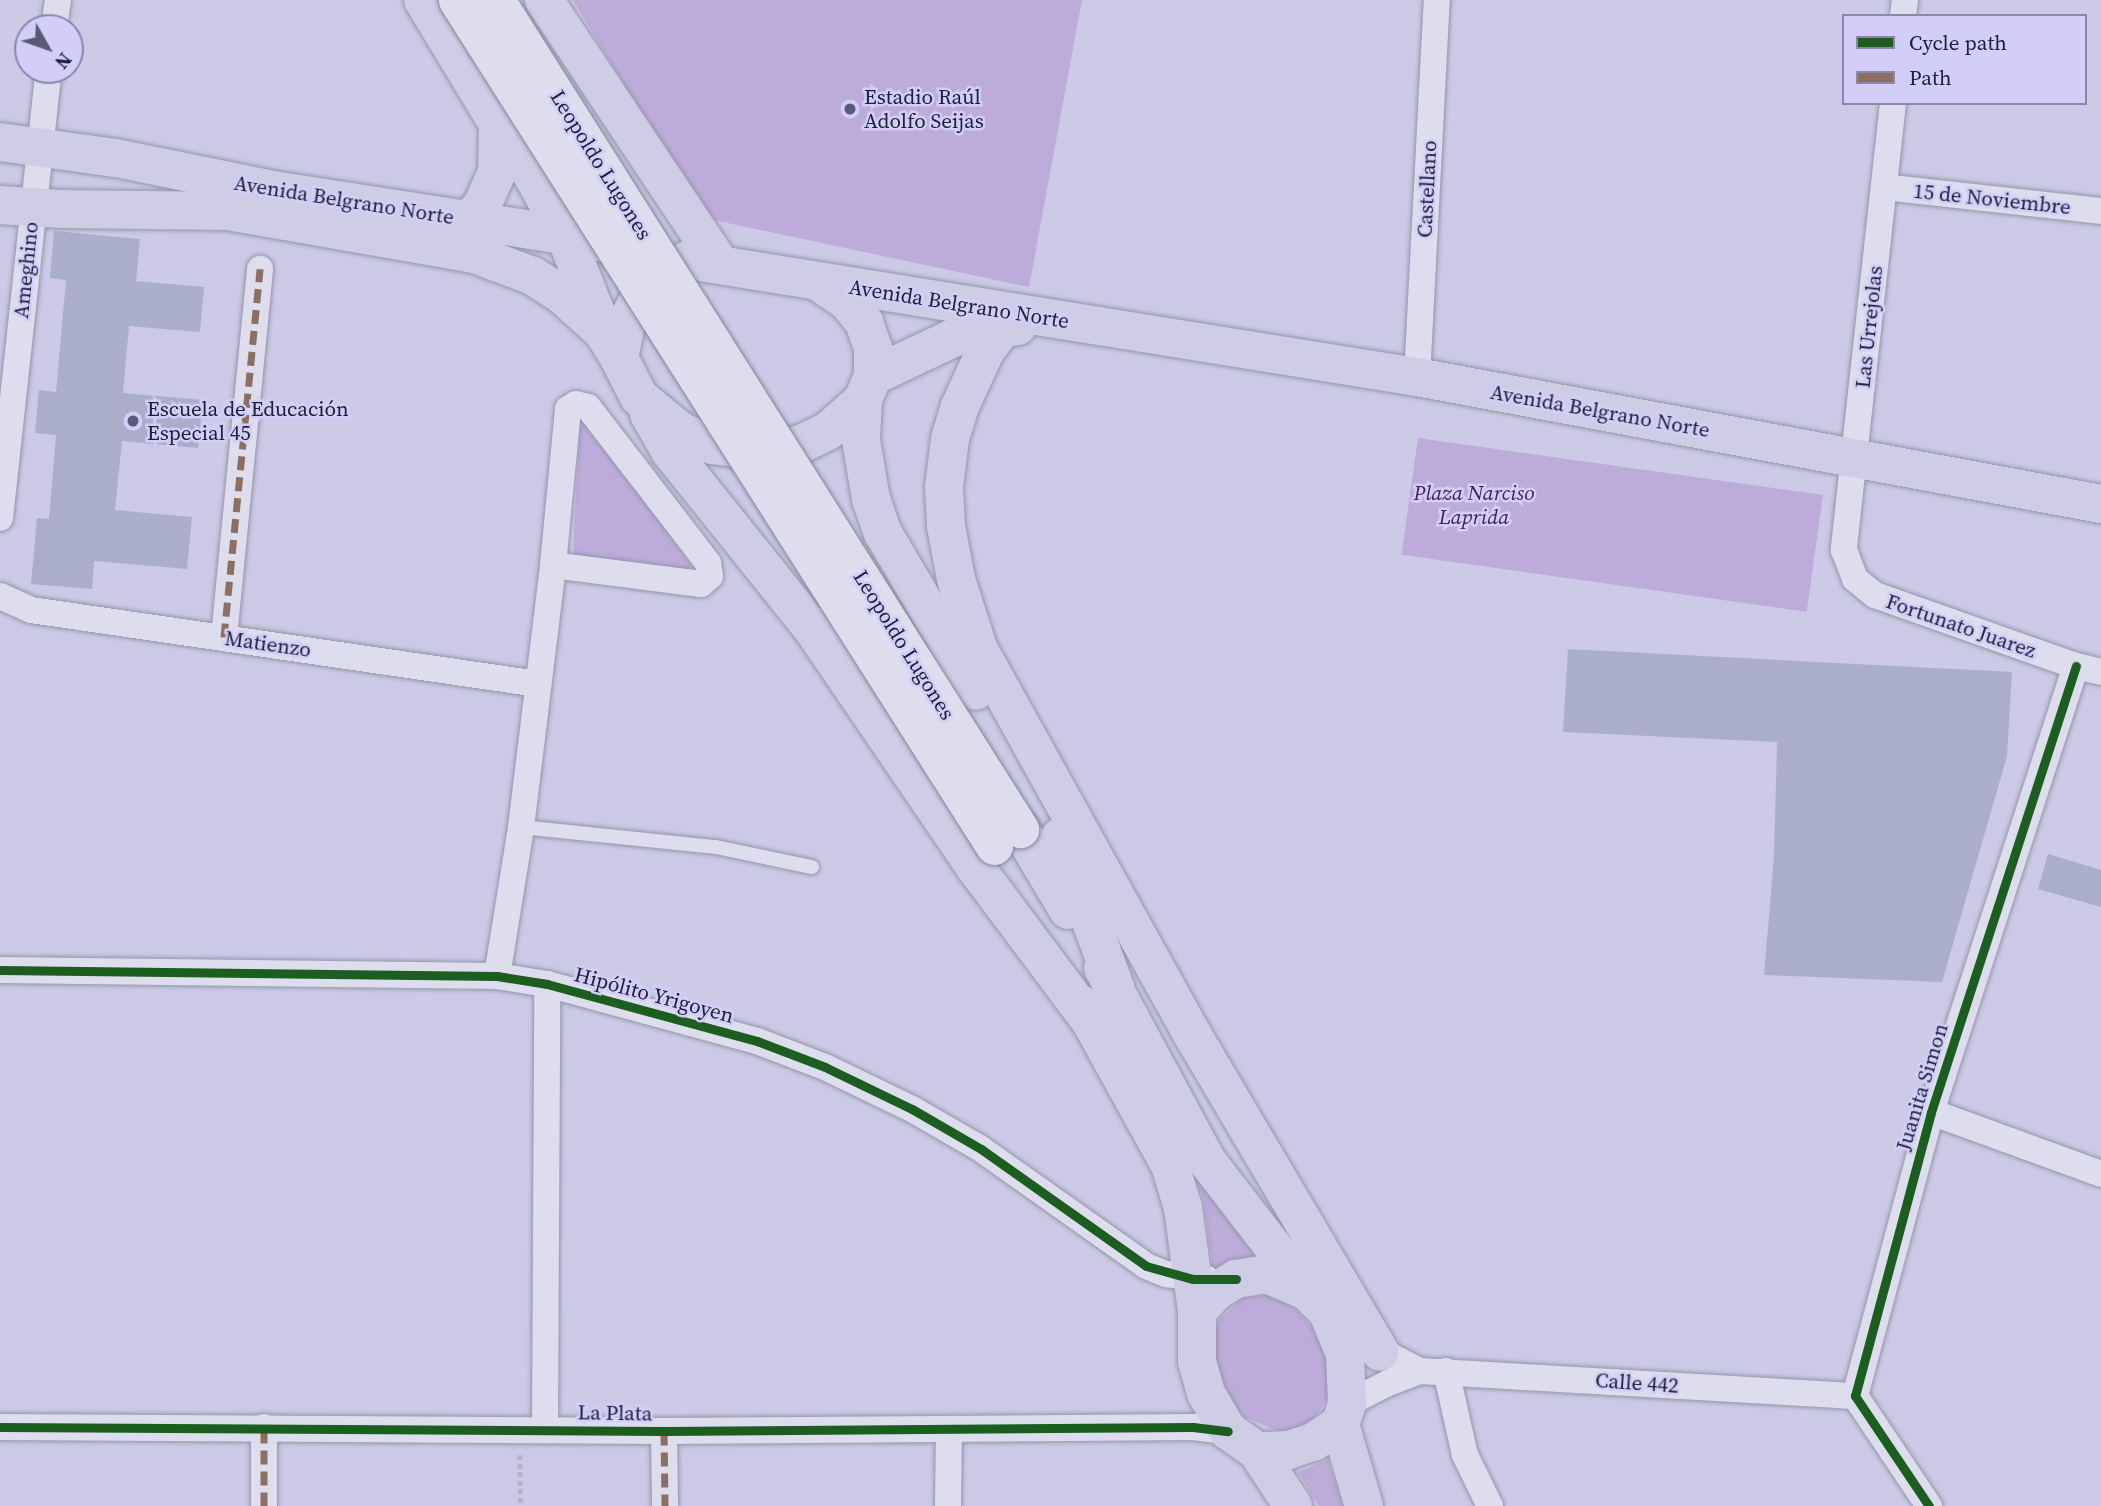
<!DOCTYPE html>
<html>
<head>
<meta charset="utf-8">
<style>
  body { margin:0 }
  #map { position:relative; width:2101px; height:1506px; overflow:hidden; background:#cccae6; font-family:"Source Serif 4",serif }
  div>[style] { position:absolute }
  .green>* { inset:0; background:#bdabda; transform-origin:0 0 }
  .building>* { inset:0; background:#abaeca }
  .path>* { height:4.5px; margin-top:-2.25px; transform-origin:0; background:repeating-linear-gradient(90deg,#b5b5c6 0 5px,transparent 0 8.5px) }
  .roads { filter:drop-shadow(0 0 2px #9495ab) drop-shadow(0 0 2px #9495ab) }
  .lane>* { height:14px; margin:-7px; padding:0 7px; transform-origin:7px; border-radius:7px; background:#dedded }
  .street>* { height:26px; margin:-13px; padding:0 13px; transform-origin:13px; border-radius:13px; background:#dedded }
  .primary>* { height:38px; margin:-19px; padding:0 19px; transform-origin:19px; border-radius:19px; background:#cfcde5 }
  .bridges { filter:drop-shadow(0 0 2px #84859a) drop-shadow(0 0 2px #84859a) }
  .secondary-bridge>* { height:37px; margin:-18.5px; padding:0 18.5px; transform-origin:18.5px; border-radius:18.5px; background:#dedded }
  .quiet>* { height:7px; margin-top:-3.5px; transform-origin:0; background:repeating-linear-gradient(90deg,#8d6e63 0 14px,transparent 0 21px) }
  .cycleway>* { height:9px; margin:-4.5px; padding:0 4.5px; transform-origin:4.5px; border-radius:4.5px; background:#1b5e20 }
  .dots>* { width:19px; height:19px; translate:-50% -50%; box-sizing:border-box; border:4px solid #d2cef8; border-radius:50% }
  span { translate:-50% -50%; white-space:nowrap; text-align:center; line-height:1.15; -webkit-text-stroke:5px #d2cef8; paint-order:stroke }
  .poi-label { font-size:21px; color:#1b1f3a }
  .left { translate:0 -50%; text-align:left }
  .street-label { font-size:21px; color:#1b1f3a }
  .park-label { font-size:21px; color:#432058; font-style:italic }
  .legend { position:absolute; left:1842px; top:14px; width:245px; height:91px; box-sizing:border-box; background:#d2cef8; border:2px solid #8988ac; margin:0; padding:9px 12px; list-style:none; font-size:21px; color:#1b1f3a }
  .legend li { display:flex; align-items:center; gap:14px; height:35px }
  .legend b { width:35px; border:2px solid #8988ac }
  .north { position:absolute; left:14px; top:14px; width:70px; height:70px; box-sizing:border-box; background:#d2cef8; border:2px solid #8988ac; border-radius:50%; rotate:130deg; font-size:19px; font-weight:700; line-height:28px; text-align:center; color:#1b1f3a }
  .north::after { content:''; display:block; margin:auto; width:24px; height:32px; background:#595b76; clip-path:polygon(50% 0,100% 100%,50% 72%,0 100%) }
</style>
</head>
<body>
<div id="map">
  <div class="green">
    <div style="clip-path:polygon(573px 0,1082px 0,1029px 287px,704px 218px)"></div>
    <div style="clip-path:polygon(580px 419px,591px 422px,691px 565px,686px 572px,573px 555px)"></div>
    <div style="left:1418px;top:438px;width:409px;height:118px;rotate:8deg"></div>
    <div style="clip-path:polygon(1188px 1155px,1261px 1254px,1230px 1260px,1213px 1269px,1203px 1198px)"></div>
    <div style="clip-path:polygon(1272px 1295px,1295px 1309px,1315px 1331px,1324px 1349px,1329px 1371px,1330px 1393px,1316px 1417px,1293px 1430px,1280px 1432px,1245px 1417px,1230px 1403px,1218px 1385px,1212px 1340px,1220px 1319px,1243px 1297px)"></div>
    <div style="clip-path:polygon(1328px 1460px,1343px 1506px,1319px 1506px,1298px 1472px)"></div>
  </div>
  <div class="building">
    <div style="clip-path:polygon(54px 231px,140px 239px,136px 281px,204px 287px,200px 332px,129px 326px,123px 393px,203px 400px,198px 448px,122px 441px,115px 510px,192px 517px,187px 569px,94px 561px,92px 589px,31px 584px,37px 518px,49px 519px,56px 435px,35px 433px,39px 390px,56px 392px,66px 280px,50px 278px)"></div>
    <div style="clip-path:polygon(1568px 649px,2012px 672px,2007px 756px,1942px 982px,1764px 975px,1774px 857px,1777px 742px,1563px 732px)"></div>
    <div style="clip-path:polygon(2048px 854px,2101px 870px,2101px 907px,2038px 889px)"></div>
  </div>
  <div class="path">
    <div style="left:520px;top:1455px;width:51px;rotate:88.9deg"></div>
  </div>
  <div class="roads">
    <div class="lane">
      <div style="left:521px;top:827px;width:196px;rotate:5.9deg"></div>
      <div style="left:716px;top:847px;width:98px;rotate:11.8deg"></div>
    </div>
    <div class="street">
      <div style="left:1903px;top:16px;width:16px;rotate:-83deg"></div>
      <div style="left:54px;top:28px;width:28px;rotate:-82deg"></div>
      <div style="left:1893px;top:103px;width:450px;rotate:96.3deg"></div>
      <div style="left:1844px;top:550px;width:31px;rotate:69deg"></div>
      <div style="left:1855px;top:579px;width:26px;rotate:39deg"></div>
      <div style="left:1875px;top:595px;width:213px;rotate:19.5deg"></div>
      <div style="left:2076px;top:666px;width:26px;rotate:13deg"></div>
      <div style="left:1884px;top:187px;width:218px;rotate:6.3deg"></div>
      <div style="left:1417px;top:377px;width:378px;rotate:-87deg"></div>
      <div style="left:576px;top:404px;width:12px;rotate:14deg"></div>
      <div style="left:588px;top:407px;width:197px;rotate:52.4deg"></div>
      <div style="left:708px;top:563px;width:13px;rotate:81deg"></div>
      <div style="left:710px;top:576px;width:12px;rotate:138deg"></div>
      <div style="left:701px;top:584px;width:149px;rotate:-172.7deg"></div>
      <div style="left:553px;top:565px;width:157px;rotate:-84.5deg"></div>
      <div style="left:568px;top:409px;width:9px;rotate:-32deg"></div>
      <div style="left:0;top:518px;width:451px;rotate:-83.8deg"></div>
      <div style="left:0;top:596px;width:34px;rotate:24deg"></div>
      <div style="left:31px;top:610px;width:512px;rotate:8.3deg"></div>
      <div style="left:224px;top:637px;width:370px;rotate:-84.4deg"></div>
      <div style="left:0;top:970px;width:497px;rotate:0.7deg"></div>
      <div style="left:497px;top:976px;width:51px;rotate:9.1deg"></div>
      <div style="left:547px;top:984px;width:218px;rotate:15.2deg"></div>
      <div style="left:757px;top:1041px;width:73px;rotate:20.9deg"></div>
      <div style="left:825px;top:1067px;width:97px;rotate:25.8deg"></div>
      <div style="left:912px;top:1109px;width:80px;rotate:30.1deg"></div>
      <div style="left:981px;top:1149px;width:202px;rotate:35.3deg"></div>
      <div style="left:1146px;top:1266px;width:22px;rotate:22deg"></div>
      <div style="left:1166px;top:1274px;width:41px;rotate:7deg"></div>
      <div style="left:497px;top:976px;width:151px;rotate:-80.8deg"></div>
      <div style="left:521px;top:827px;width:264px;rotate:-83deg"></div>
      <div style="left:1931px;top:1112px;width:181px;rotate:20deg"></div>
      <div style="left:1420px;top:1371px;width:436px;rotate:3.3deg"></div>
      <div style="left:1446px;top:1371px;width:86px;rotate:77.3deg"></div>
      <div style="left:1465px;top:1455px;width:57px;rotate:63.9deg"></div>
      <div style="left:1347px;top:1404px;width:46px;rotate:-27.1deg"></div>
      <div style="left:1388px;top:1383px;width:34px;rotate:-21deg"></div>
      <div style="left:1420px;top:1371px;width:62px;rotate:-153deg"></div>
      <div style="left:0;top:1427px;width:664px;rotate:0.35deg"></div>
      <div style="left:664px;top:1431px;width:529px;rotate:-0.43deg"></div>
      <div style="left:1193px;top:1427px;width:35px;rotate:7deg"></div>
      <div style="left:545px;top:1429px;width:445px;rotate:-89.7deg"></div>
      <div style="left:664px;top:1431px;width:75px;rotate:89.2deg"></div>
      <div style="left:264px;top:1506px;width:79px;rotate:-90deg"></div>
      <div style="left:948px;top:1506px;width:77px;rotate:-89.3deg"></div>
      <div style="left:1929px;top:1506px;width:133px;rotate:-123.9deg"></div>
      <div style="left:1855px;top:1396px;width:294px;rotate:-75deg"></div>
      <div style="left:1931px;top:1112px;width:469px;rotate:-72deg"></div>
    </div>
    <div class="primary">
      <div style="left:423px;top:0;width:145px;rotate:58.8deg"></div>
      <div style="left:498px;top:124px;width:48px;rotate:91.2deg"></div>
      <div style="left:497px;top:172px;width:35px;rotate:114deg"></div>
      <div style="left:483px;top:204px;width:21px;rotate:131deg"></div>
      <div style="left:544px;top:0;width:317px;rotate:56.3deg"></div>
      <div style="left:498px;top:124px;width:65px;rotate:56.3deg"></div>
      <div style="left:534px;top:178px;width:65px;rotate:61.5deg"></div>
      <div style="left:565px;top:235px;width:100px;rotate:68.3deg"></div>
      <div style="left:0;top:142px;width:117px;rotate:7.9deg"></div>
      <div style="left:116px;top:158px;width:160px;rotate:11.5deg"></div>
      <div style="left:273px;top:190px;width:295px;rotate:8.8deg"></div>
      <div style="left:565px;top:235px;width:76px;rotate:11.3deg"></div>
      <div style="left:0;top:205px;width:61px;rotate:3.8deg"></div>
      <div style="left:61px;top:209px;width:167px;rotate:0.7deg"></div>
      <div style="left:228px;top:211px;width:250px;rotate:9.9deg"></div>
      <div style="left:474px;top:254px;width:63px;rotate:20.4deg"></div>
      <div style="left:533px;top:276px;width:33px;rotate:33deg"></div>
      <div style="left:561px;top:294px;width:57px;rotate:42.1deg"></div>
      <div style="left:603px;top:332px;width:31px;rotate:58deg"></div>
      <div style="left:820px;top:283px;width:32px;rotate:34deg"></div>
      <div style="left:847px;top:301px;width:27px;rotate:51deg"></div>
      <div style="left:864px;top:322px;width:28px;rotate:71deg"></div>
      <div style="left:873px;top:348px;width:28px;rotate:90deg"></div>
      <div style="left:873px;top:376px;width:26px;rotate:113deg"></div>
      <div style="left:863px;top:400px;width:40px;rotate:92.9deg"></div>
      <div style="left:861px;top:440px;width:60px;rotate:80.4deg"></div>
      <div style="left:871px;top:499px;width:36px;rotate:71deg"></div>
      <div style="left:883px;top:533px;width:183px;rotate:59.5deg"></div>
      <div style="left:1003px;top:327px;width:31px;rotate:126deg"></div>
      <div style="left:985px;top:352px;width:60px;rotate:114.8deg"></div>
      <div style="left:960px;top:406px;width:34px;rotate:107deg"></div>
      <div style="left:950px;top:439px;width:48px;rotate:97.1deg"></div>
      <div style="left:944px;top:487px;width:39px;rotate:87deg"></div>
      <div style="left:946px;top:526px;width:54px;rotate:79.3deg"></div>
      <div style="left:956px;top:579px;width:72px;rotate:72.3deg"></div>
      <div style="left:978px;top:648px;width:441px;rotate:61deg"></div>
      <div style="left:1192px;top:1034px;width:369px;rotate:59.4deg"></div>
      <div style="left:873px;top:376px;width:89px;rotate:-25.4deg"></div>
      <div style="left:953px;top:338px;width:22px;rotate:-18deg"></div>
      <div style="left:974px;top:331px;width:44px;rotate:-6.5deg"></div>
      <div style="left:863px;top:400px;width:47px;rotate:138.5deg"></div>
      <div style="left:828px;top:431px;width:30px;rotate:154deg"></div>
      <div style="left:801px;top:444px;width:34px;rotate:166deg"></div>
      <div style="left:768px;top:452px;width:56px;rotate:-172.9deg"></div>
      <div style="left:712px;top:445px;width:36px;rotate:-156deg"></div>
      <div style="left:679px;top:430px;width:52px;rotate:-140.5deg"></div>
      <div style="left:639px;top:397px;width:44px;rotate:-117.1deg"></div>
      <div style="left:619px;top:358px;width:35px;rotate:-78deg"></div>
      <div style="left:626px;top:324px;width:39px;rotate:-63deg"></div>
      <div style="left:644px;top:289px;width:53px;rotate:-33.4deg"></div>
      <div style="left:688px;top:260px;width:738px;rotate:9.12deg"></div>
      <div style="left:1417px;top:377px;width:696px;rotate:10.52deg"></div>
      <div style="left:649px;top:414px;width:43px;rotate:60.4deg"></div>
      <div style="left:670px;top:451px;width:227px;rotate:51.3deg"></div>
      <div style="left:812px;top:628px;width:289px;rotate:55.7deg"></div>
      <div style="left:975px;top:867px;width:199px;rotate:53.2deg"></div>
      <div style="left:1020px;top:829px;width:94px;rotate:59.3deg"></div>
      <div style="left:1060px;top:837px;width:163px;rotate:69.9deg"></div>
      <div style="left:1103px;top:968px;width:219px;rotate:61.7deg"></div>
      <div style="left:1207px;top:1161px;width:164px;rotate:52.4deg"></div>
      <div style="left:1081px;top:1004px;width:184px;rotate:61.1deg"></div>
      <div style="left:1170px;top:1165px;width:45px;rotate:73.2deg"></div>
      <div style="left:1183px;top:1208px;width:105px;rotate:82.3deg"></div>
      <div style="left:1266px;top:1274px;width:44px;rotate:22.5deg"></div>
      <div style="left:1307px;top:1291px;width:30px;rotate:46deg"></div>
      <div style="left:1328px;top:1313px;width:44px;rotate:67.5deg"></div>
      <div style="left:1345px;top:1354px;width:50px;rotate:87.7deg"></div>
      <div style="left:1347px;top:1404px;width:21px;rotate:109deg"></div>
      <div style="left:1340px;top:1424px;width:32px;rotate:146deg"></div>
      <div style="left:1313px;top:1442px;width:25px;rotate:162deg"></div>
      <div style="left:1289px;top:1450px;width:32px;rotate:178deg"></div>
      <div style="left:1257px;top:1451px;width:35px;rotate:-145deg"></div>
      <div style="left:1228px;top:1431px;width:44px;rotate:-120.1deg"></div>
      <div style="left:1206px;top:1393px;width:33px;rotate:-106deg"></div>
      <div style="left:1197px;top:1361px;width:49px;rotate:-90deg"></div>
      <div style="left:1197px;top:1312px;width:27px;rotate:-48deg"></div>
      <div style="left:1215px;top:1292px;width:25px;rotate:-32deg"></div>
      <div style="left:1236px;top:1279px;width:30px;rotate:-9deg"></div>
      <div style="left:1340px;top:1424px;width:85px;rotate:73.7deg"></div>
      <div style="left:1257px;top:1451px;width:66px;rotate:56.8deg"></div>
    </div>
  </div>
  <div class="bridges">
    <div class="secondary-bridge">
      <div style="left:457px;top:0;width:1002px;rotate:57.59deg"></div>
      <div style="left:496px;top:0;width:981px;rotate:57.7deg"></div>
    </div>
  </div>
  <div class="quiet">
    <div style="left:224px;top:637px;width:370px;rotate:-84.4deg"></div>
    <div style="left:664px;top:1431px;width:75px;rotate:89.2deg"></div>
    <div style="left:264px;top:1506px;width:79px;rotate:-90deg"></div>
  </div>
  <div class="cycleway">
    <div style="left:0;top:970px;width:497px;rotate:0.7deg"></div>
    <div style="left:497px;top:976px;width:51px;rotate:9.1deg"></div>
    <div style="left:547px;top:984px;width:218px;rotate:15.2deg"></div>
    <div style="left:757px;top:1041px;width:73px;rotate:20.9deg"></div>
    <div style="left:825px;top:1067px;width:97px;rotate:25.8deg"></div>
    <div style="left:912px;top:1109px;width:80px;rotate:30.1deg"></div>
    <div style="left:981px;top:1149px;width:202px;rotate:35.3deg"></div>
    <div style="left:1146px;top:1266px;width:49px;rotate:15.5deg"></div>
    <div style="left:1193px;top:1279px;width:43px"></div>
    <div style="left:0;top:1427px;width:664px;rotate:0.35deg"></div>
    <div style="left:664px;top:1431px;width:529px;rotate:-0.43deg"></div>
    <div style="left:1193px;top:1427px;width:35px;rotate:7deg"></div>
    <div style="left:1929px;top:1506px;width:133px;rotate:-123.9deg"></div>
    <div style="left:1855px;top:1396px;width:294px;rotate:-75deg"></div>
    <div style="left:1931px;top:1112px;width:469px;rotate:-72deg"></div>
  </div>
  <div class="dots">
    <div style="left:850px;top:109px;background:#595b76"></div>
    <div style="left:133px;top:421px;background:#595b76"></div>
  </div>
  <div class="poi-label">
    <span class="left" style="left:864px;top:109px">Estadio Raúl<br>Adolfo Seijas</span>
    <span class="left" style="left:147px;top:421px">Escuela de Educación<br>Especial 45</span>
  </div>
  <div class="street-label">
    <span style="left:601px;top:165px;rotate:58deg">Leopoldo Lugones</span>
    <span style="left:1427px;top:189px;rotate:-87deg">Castellano</span>
    <span style="left:1992px;top:199px;rotate:6deg">15 de Noviembre</span>
    <span style="left:344px;top:200px;rotate:9deg">Avenida Belgrano Norte</span>
    <span style="left:26px;top:270px;rotate:-84deg">Ameghino</span>
    <span style="left:959px;top:304px;rotate:9deg">Avenida Belgrano Norte</span>
    <span style="left:1869px;top:327px;rotate:-84deg">Las Urrejolas</span>
    <span style="left:1600px;top:411px;rotate:10deg">Avenida Belgrano Norte</span>
    <span style="left:1961px;top:626px;rotate:19deg">Fortunato Juarez</span>
    <span style="left:268px;top:644px;rotate:8deg">Matienzo</span>
    <span style="left:904px;top:645px;rotate:58deg">Leopoldo Lugones</span>
    <span style="left:654px;top:995px;rotate:15deg">Hipólito Yrigoyen</span>
    <span style="left:1922px;top:1087px;rotate:-73deg">Juanita Simon</span>
    <span style="left:1637px;top:1383px;rotate:4deg">Calle 442</span>
    <span style="left:615px;top:1413px;rotate:1deg">La Plata</span>
  </div>
  <div class="park-label">
    <span style="left:1474px;top:505px">Plaza Narciso<br>Laprida</span>
  </div>
  <ul class="legend">
  <li><b style="height:9px;background:#1b5e20"></b>Cycle path</li>
  <li><b style="height:9px;background:#8d6e63"></b>Path</li>
  </ul>
  <div class="north">N</div>
</div>
</body>
</html>
